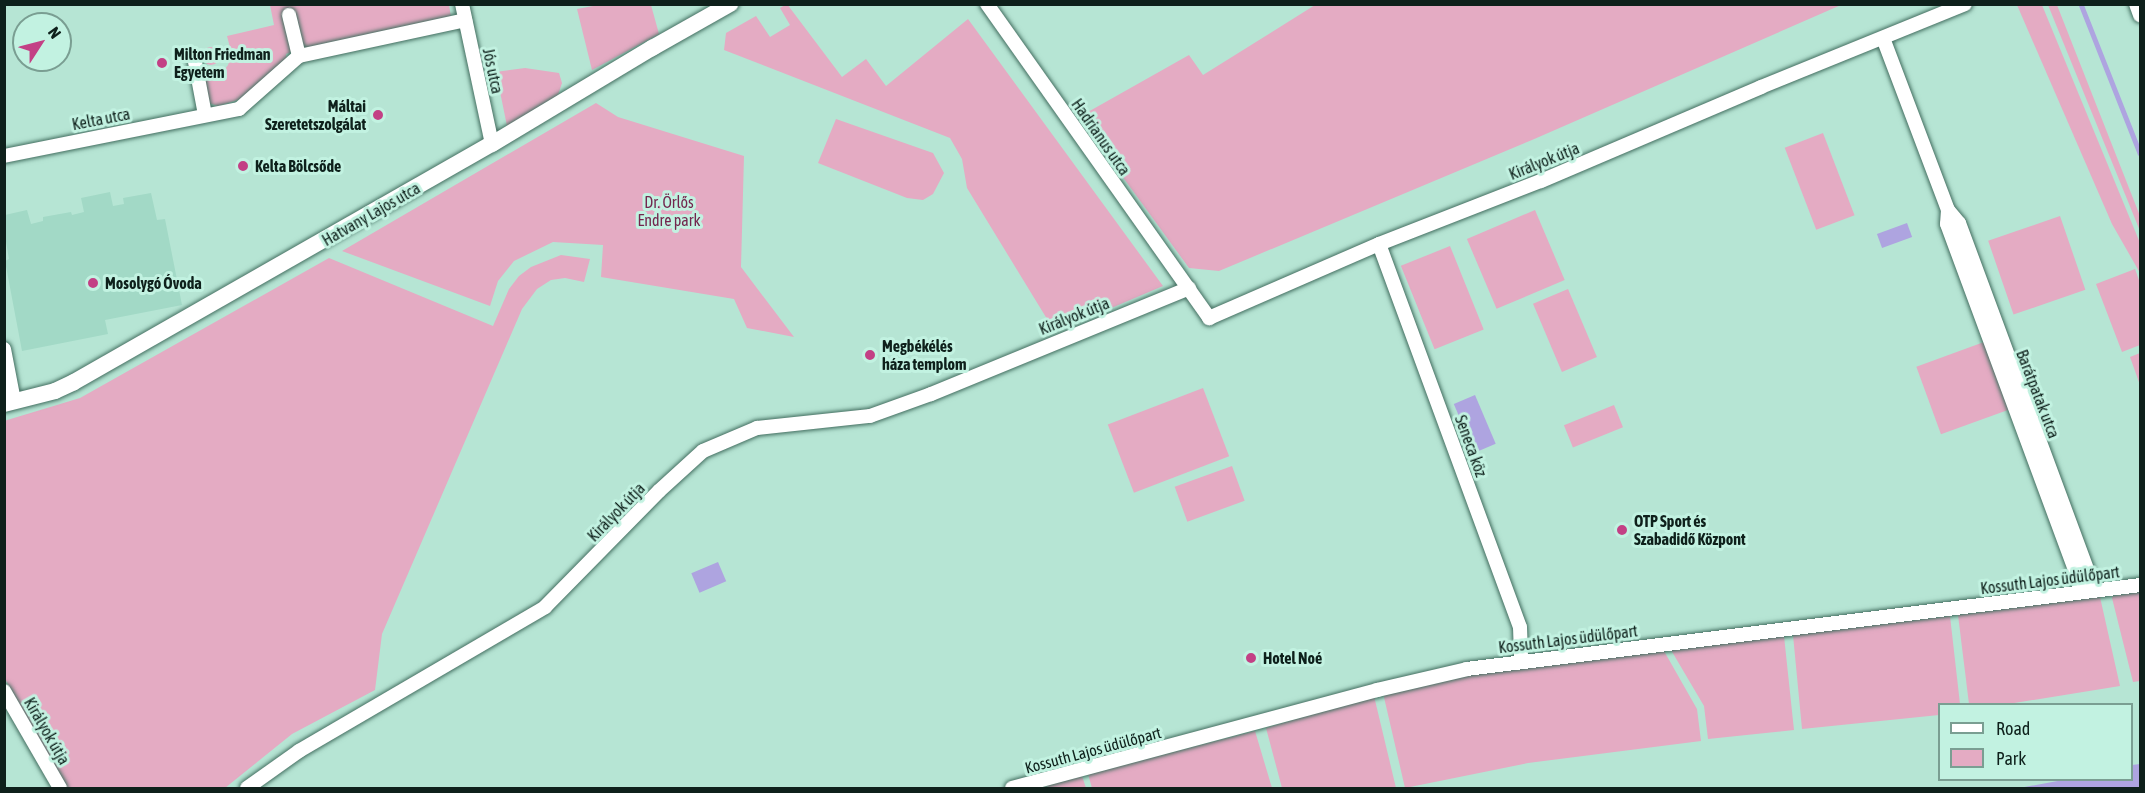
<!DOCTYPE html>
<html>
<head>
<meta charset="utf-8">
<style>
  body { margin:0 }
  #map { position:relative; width:2145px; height:793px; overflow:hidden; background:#b6e5d4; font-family:"Asap Condensed",sans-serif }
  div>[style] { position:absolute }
  .built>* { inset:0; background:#a2d9c6 }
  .green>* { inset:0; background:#e4abc3; transform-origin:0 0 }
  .round { border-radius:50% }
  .water>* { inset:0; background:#aea4e0; transform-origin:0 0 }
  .stream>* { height:4.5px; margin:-2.25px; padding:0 2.25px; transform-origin:2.25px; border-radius:2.25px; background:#aea4e0 }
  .roads { filter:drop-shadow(0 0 2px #436e60) drop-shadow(0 0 2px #436e60) }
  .minor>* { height:14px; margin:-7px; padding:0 7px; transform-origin:7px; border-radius:7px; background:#fff }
  .tertiary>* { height:16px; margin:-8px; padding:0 8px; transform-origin:8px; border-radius:8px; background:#fff }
  .dots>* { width:16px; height:16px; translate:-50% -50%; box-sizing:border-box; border:3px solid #c2f2e1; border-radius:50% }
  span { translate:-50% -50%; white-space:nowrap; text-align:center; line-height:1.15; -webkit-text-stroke:6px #c2f2e1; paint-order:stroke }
  .poi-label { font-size:16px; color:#0e201b; font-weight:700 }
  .left { translate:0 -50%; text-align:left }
  .right { translate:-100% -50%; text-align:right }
  .street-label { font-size:16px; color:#0e201b }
  .park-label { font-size:16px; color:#73264e }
  .frame { position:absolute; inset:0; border:6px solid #0e201b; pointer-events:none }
  .legend { position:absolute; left:1938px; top:703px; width:195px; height:78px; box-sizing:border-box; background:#c2f2e1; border:2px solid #7a9e92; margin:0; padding:8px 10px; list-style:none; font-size:18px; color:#0e201b }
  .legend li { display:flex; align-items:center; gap:12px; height:30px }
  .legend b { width:30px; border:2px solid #7a9e92 }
  .north { position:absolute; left:12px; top:12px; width:60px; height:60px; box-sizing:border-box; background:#c2f2e1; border:2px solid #7a9e92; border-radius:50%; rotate:54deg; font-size:16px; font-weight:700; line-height:24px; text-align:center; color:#0e201b }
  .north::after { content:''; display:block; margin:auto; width:21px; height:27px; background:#c34085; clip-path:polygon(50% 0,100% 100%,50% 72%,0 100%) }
</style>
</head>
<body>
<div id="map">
  <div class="built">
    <div style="clip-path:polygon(110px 192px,113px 206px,124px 204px,123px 198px,151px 193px,157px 220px,165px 219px,182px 305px,105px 320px,108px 334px,22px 351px,5px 261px,9px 259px,5px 236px,5px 215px,27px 210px,31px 224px,43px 221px,43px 217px,71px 212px,72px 215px,84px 212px,81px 198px)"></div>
  </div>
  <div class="green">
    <div style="clip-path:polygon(604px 4px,651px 5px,659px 34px,592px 70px,577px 9px)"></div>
    <div style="clip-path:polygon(787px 4px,842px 77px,866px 59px,886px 86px,968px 19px,1163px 286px,1055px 332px,967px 188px,962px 159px,950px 138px,724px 50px,726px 33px,756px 16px,770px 37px,790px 25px,780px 8px)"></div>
    <div style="clip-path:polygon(270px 5px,449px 5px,451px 17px,291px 52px,286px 54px,287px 60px,241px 99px,218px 106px,206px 102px,202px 77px,223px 72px,228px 65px,232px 55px,227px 36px,274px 25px)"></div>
    <div style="clip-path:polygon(1315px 5px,1315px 4px,1841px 5px,1532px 140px,1219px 271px,1189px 268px,1079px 117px,1189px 55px,1203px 75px)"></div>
    <div style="clip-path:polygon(2017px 5px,2042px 5px,2140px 243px,2140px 273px,2112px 224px)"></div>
    <div style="clip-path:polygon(2048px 5px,2057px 5px,2140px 216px,2140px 231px)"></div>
    <div class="round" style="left:202px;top:47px;width:18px;height:18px"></div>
    <div style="clip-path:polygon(525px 68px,559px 73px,562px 83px,558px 95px,507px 126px,496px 72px)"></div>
    <div style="clip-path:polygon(596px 103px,618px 117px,744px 156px,741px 267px,794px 337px,747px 328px,734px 299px,601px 277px,603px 245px,553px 242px,514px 261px,498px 281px,490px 306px,342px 251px)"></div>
    <div style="clip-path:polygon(836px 119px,933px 153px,944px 173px,933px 194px,923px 200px,907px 198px,818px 163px)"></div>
    <div style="left:1823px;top:133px;width:88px;height:41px;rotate:69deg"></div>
    <div style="left:1535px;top:210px;width:76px;height:74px;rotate:67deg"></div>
    <div style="left:2060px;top:216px;width:78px;height:76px;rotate:71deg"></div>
    <div style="left:1450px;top:246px;width:90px;height:53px;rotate:68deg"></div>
    <div style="clip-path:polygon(561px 255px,590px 259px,584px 282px,565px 278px,551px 280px,537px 289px,522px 309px,382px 634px,375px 690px,292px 734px,225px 788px,66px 788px,5px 679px,4px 421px,80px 398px,329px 258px,493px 326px,509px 289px,519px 276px,531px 267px)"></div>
    <div style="clip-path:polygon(2135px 269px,2140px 283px,2140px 345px,2122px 352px,2096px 284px)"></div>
    <div style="left:1568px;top:289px;width:74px;height:38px;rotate:67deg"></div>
    <div style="left:1984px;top:342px;width:72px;height:72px;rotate:70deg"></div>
    <div style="clip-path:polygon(2140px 353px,2140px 385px,2130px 357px)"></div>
    <div style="left:1203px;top:388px;width:73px;height:102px;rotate:69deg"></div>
    <div style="left:1614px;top:405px;width:24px;height:54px;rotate:68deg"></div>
    <div style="left:1232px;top:466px;width:37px;height:61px;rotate:70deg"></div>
    <div style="clip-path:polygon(2140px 592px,2140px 681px,2133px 682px,2112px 598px,2113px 596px)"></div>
    <div style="clip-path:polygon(2100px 597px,2120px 686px,2008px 704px,1969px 704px,1958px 615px)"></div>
    <div style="clip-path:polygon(1950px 616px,1960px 704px,1940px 704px,1939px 715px,1802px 729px,1793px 635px)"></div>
    <div style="clip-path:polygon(1784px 636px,1794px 730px,1708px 739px,1704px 706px,1671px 650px)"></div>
    <div style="clip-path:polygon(1664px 651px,1697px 709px,1701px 741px,1528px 763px,1405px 788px,1383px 693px,1461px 676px)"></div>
    <div style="clip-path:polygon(1374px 696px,1396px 788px,1282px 788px,1266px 728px)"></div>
    <div style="clip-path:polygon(1255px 731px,1272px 788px,1092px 788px,1088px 774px)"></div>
    <div style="clip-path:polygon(1082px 776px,1086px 788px,1048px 788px,1047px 785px)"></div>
  </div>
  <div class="water">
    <div style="left:1907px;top:223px;width:15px;height:32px;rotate:70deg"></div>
    <div style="left:1475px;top:395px;width:53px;height:23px;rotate:67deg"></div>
    <div style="left:718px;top:562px;width:21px;height:29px;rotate:67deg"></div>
    <div style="clip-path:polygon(2140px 764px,2140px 788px,2019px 788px,2063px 780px,2132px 780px,2132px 765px)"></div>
  </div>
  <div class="stream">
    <div style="left:2081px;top:4px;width:160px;rotate:68.4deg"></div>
  </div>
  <div class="roads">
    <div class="minor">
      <div style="left:462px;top:4px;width:143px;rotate:77.9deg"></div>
      <div style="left:987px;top:4px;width:385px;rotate:54.7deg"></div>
      <div style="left:1209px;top:318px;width:185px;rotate:-23.5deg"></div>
      <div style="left:1379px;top:244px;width:174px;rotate:-21.3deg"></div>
      <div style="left:1541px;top:181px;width:239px;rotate:-23.1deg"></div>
      <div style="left:1761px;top:87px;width:220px;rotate:-22.1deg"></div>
      <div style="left:2136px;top:4px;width:12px;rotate:70deg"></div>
      <div style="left:289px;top:15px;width:42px;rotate:76.3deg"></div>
      <div style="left:1883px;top:38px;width:184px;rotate:69.3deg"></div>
      <div style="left:1948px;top:210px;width:17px;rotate:50deg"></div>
      <div style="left:1959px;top:223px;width:392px;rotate:69.7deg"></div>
      <div style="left:195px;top:62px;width:54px;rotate:79.3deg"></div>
      <div style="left:4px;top:156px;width:240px;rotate:-11.3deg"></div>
      <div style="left:239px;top:109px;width:80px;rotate:-41.5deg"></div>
      <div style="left:299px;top:56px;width:170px;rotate:-12.2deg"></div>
      <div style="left:1948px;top:210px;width:14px;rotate:94deg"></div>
      <div style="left:1947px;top:224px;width:392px;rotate:69.7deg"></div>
      <div style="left:1379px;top:244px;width:408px;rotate:69.8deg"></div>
      <div style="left:1520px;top:627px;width:34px;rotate:88deg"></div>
      <div style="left:4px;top:349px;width:53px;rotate:79.1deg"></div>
      <div style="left:4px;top:691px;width:112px;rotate:60deg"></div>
      <div style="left:247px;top:788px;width:64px;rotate:-35.4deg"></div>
      <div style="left:299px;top:751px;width:285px;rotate:-30.3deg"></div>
      <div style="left:545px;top:607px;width:163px;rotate:-45.5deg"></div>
      <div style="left:659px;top:491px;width:59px;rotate:-42.3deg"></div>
      <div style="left:703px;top:451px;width:59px;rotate:-23.1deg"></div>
      <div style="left:757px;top:428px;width:114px;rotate:-6.1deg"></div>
      <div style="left:870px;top:416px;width:65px;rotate:-19.8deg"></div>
      <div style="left:931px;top:394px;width:279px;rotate:-22.3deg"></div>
      <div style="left:1012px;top:788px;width:378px;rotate:-15deg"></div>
      <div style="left:1377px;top:690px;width:92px;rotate:-13.1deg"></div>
      <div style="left:1467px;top:669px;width:678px;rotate:-7.11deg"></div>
    </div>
    <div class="tertiary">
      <div style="left:4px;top:404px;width:53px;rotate:-14.3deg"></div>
      <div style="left:55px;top:391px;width:21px;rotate:-25deg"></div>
      <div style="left:74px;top:382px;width:481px;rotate:-29.7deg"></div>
      <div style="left:492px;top:144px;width:187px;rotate:-31deg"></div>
      <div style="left:652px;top:48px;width:90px;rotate:-29.4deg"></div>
    </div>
  </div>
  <div class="dots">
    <div style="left:162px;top:63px;background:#c34085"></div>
    <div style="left:378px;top:115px;background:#c34085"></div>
    <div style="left:243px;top:166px;background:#c34085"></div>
    <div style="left:93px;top:283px;background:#c34085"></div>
    <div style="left:870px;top:355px;background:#c34085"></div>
    <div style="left:1622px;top:530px;background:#c34085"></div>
    <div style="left:1251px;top:658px;background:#c34085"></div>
  </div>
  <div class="poi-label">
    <span class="left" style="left:174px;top:63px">Milton Friedman<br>Egyetem</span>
    <span class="right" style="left:366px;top:115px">Máltai<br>Szeretetszolgálat</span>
    <span class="left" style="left:255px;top:166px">Kelta Bölcsőde</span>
    <span class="left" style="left:105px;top:283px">Mosolygó Óvoda</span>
    <span class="left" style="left:882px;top:355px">Megbékélés<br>háza templom</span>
    <span class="left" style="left:1634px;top:530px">OTP Sport és<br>Szabadidő Központ</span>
    <span class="left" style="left:1263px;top:658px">Hotel Noé</span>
  </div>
  <div class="street-label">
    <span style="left:493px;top:71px;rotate:78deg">Jós utca</span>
    <span style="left:101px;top:119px;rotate:-11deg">Kelta utca</span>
    <span style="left:1101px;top:137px;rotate:55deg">Hadrianus utca</span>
    <span style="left:1544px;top:161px;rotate:-22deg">Királyok útja</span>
    <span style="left:371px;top:214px;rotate:-30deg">Hatvany Lajos utca</span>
    <span style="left:1074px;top:316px;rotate:-22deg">Királyok útja</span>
    <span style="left:2038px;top:394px;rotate:69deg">Barátpatak utca</span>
    <span style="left:1471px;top:446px;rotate:70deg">Seneca köz</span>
    <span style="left:616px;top:512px;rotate:-46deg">Királyok útja</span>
    <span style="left:2050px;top:580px;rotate:-7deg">Kossuth Lajos üdülőpart</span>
    <span style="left:1568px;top:639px;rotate:-7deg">Kossuth Lajos üdülőpart</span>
    <span style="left:47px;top:731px;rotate:60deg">Királyok útja</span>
    <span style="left:1093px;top:750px;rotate:-15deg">Kossuth Lajos üdülőpart</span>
  </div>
  <div class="park-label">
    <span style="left:669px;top:211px">Dr. Örlős<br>Endre park</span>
  </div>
  <div class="frame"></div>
  <ul class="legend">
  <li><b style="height:8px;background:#fff"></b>Road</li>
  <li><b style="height:16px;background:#e4abc3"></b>Park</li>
  </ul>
  <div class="north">N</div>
</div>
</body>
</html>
